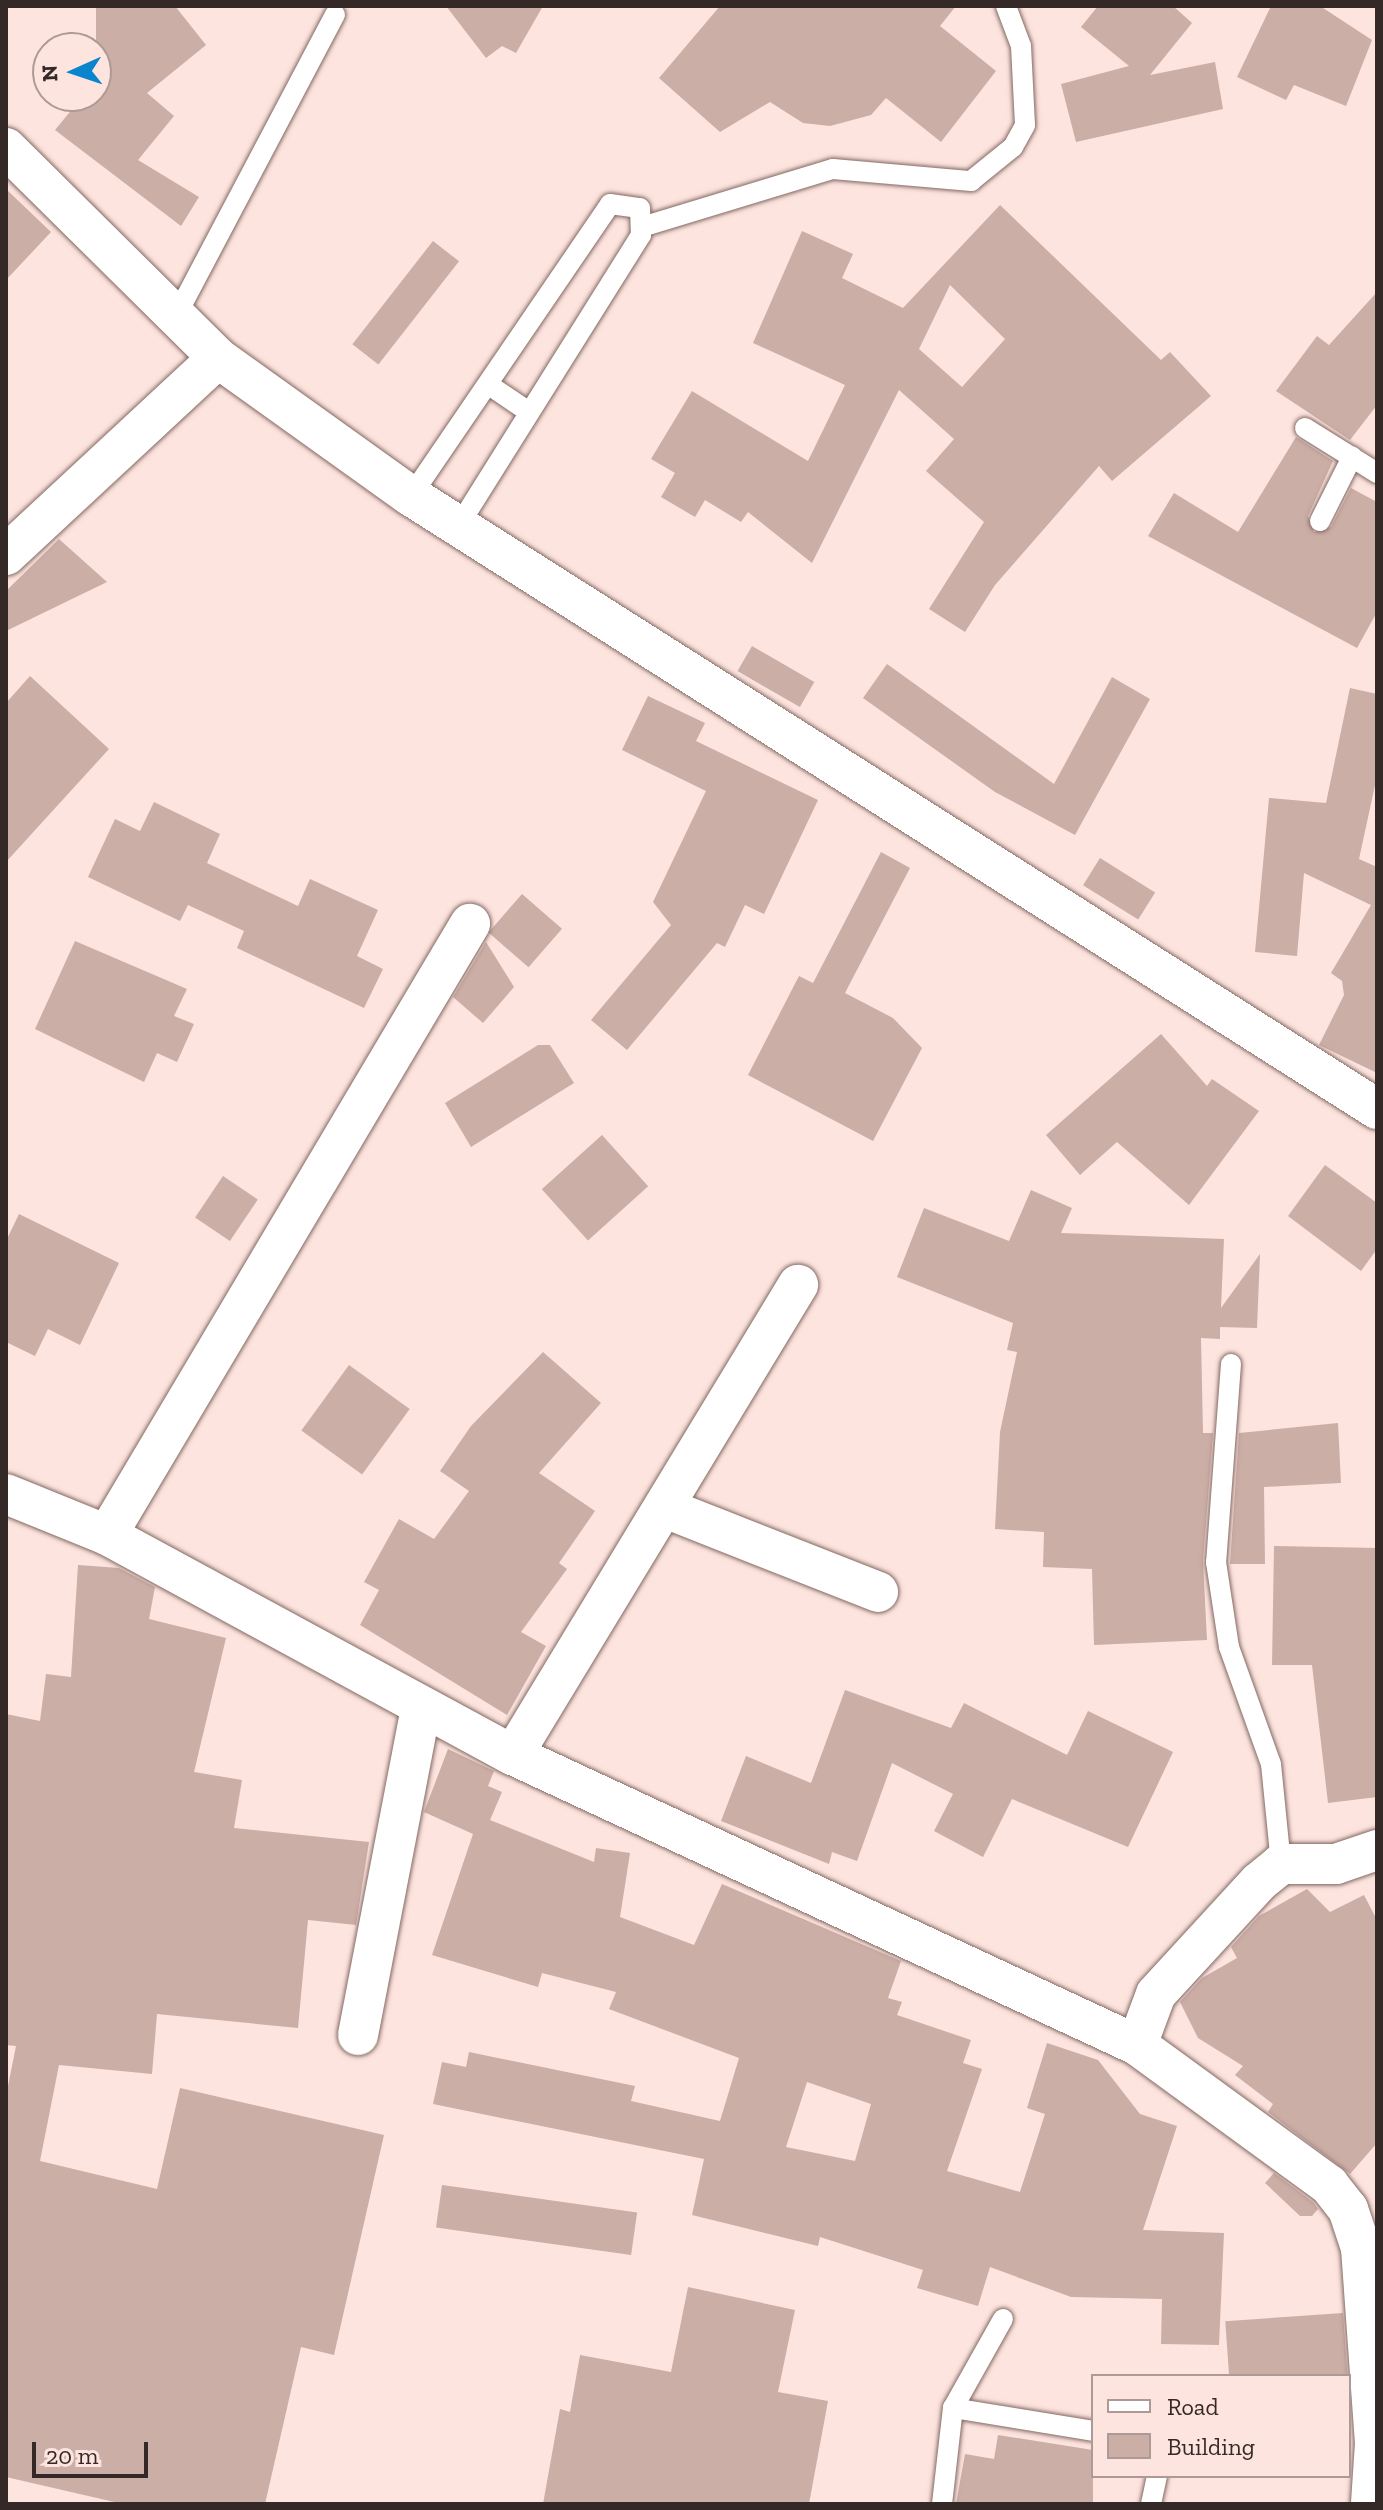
<!DOCTYPE html>
<html>
<head>
<meta charset="utf-8">
<style>
  body { margin:0 }
  #map { position:relative; width:1383px; height:2510px; overflow:hidden; background:#fde4de; font-family:"Zilla Slab",serif }
  div>[style] { position:absolute }
  .building>* { inset:0; background:#cbaea6; transform-origin:0 0 }
  .roads { filter:drop-shadow(0 0 2px #836862) drop-shadow(0 0 2px #836862) }
  .service>* { height:20px; margin:-10px; padding:0 10px; transform-origin:10px; border-radius:10px; background:#fff }
  .minor>* { height:40px; margin:-20px; padding:0 20px; transform-origin:20px; border-radius:20px; background:#fff }
  span { translate:-50% -50%; white-space:nowrap; text-align:center; line-height:1.15; -webkit-text-stroke:6px #fde4de; paint-order:stroke }
  .frame { position:absolute; inset:0; border:8px solid #352927; pointer-events:none }
  .legend { position:absolute; left:1091px; top:2374px; width:260px; height:104px; box-sizing:border-box; background:#fde4de; border:2px solid #ad9995; margin:0; padding:10px 14px; list-style:none; font-size:24px; color:#352927 }
  .legend li { display:flex; align-items:center; gap:16px; height:40px }
  .legend b { width:40px; border:2px solid #ad9995 }
  .north { position:absolute; left:32px; top:32px; width:80px; height:80px; box-sizing:border-box; background:#fde4de; border:2px solid #ad9995; border-radius:50%; rotate:267deg; font-size:22px; font-weight:700; line-height:32px; text-align:center; color:#352927 }
  .north::after { content:''; display:block; margin:auto; width:28px; height:36px; background:#0985cd; clip-path:polygon(50% 0,100% 100%,50% 72%,0 100%) }
  .scale { position:absolute; left:32px; top:2442px; width:116px; height:36px; box-sizing:border-box; border:4px solid #352927; border-top:0; padding-left:10px; font-size:24px; line-height:28px; white-space:nowrap; color:#352927; -webkit-text-stroke:6px #fde4de; paint-order:stroke }
</style>
</head>
<body>
<div id="map">
  <div class="building">
    <div style="clip-path:polygon(96px 6px,175px 6px,206px 45px,147px 93px,174px 116px,138px 160px,199px 197px,181px 226px,55px 130px,83px 96px,96px 96px)"></div>
    <div style="clip-path:polygon(446px 6px,543px 6px,516px 53px,502px 46px,486px 58px)"></div>
    <div style="clip-path:polygon(720px 6px,956px 6px,940px 26px,996px 71px,941px 142px,886px 98px,871px 115px,830px 126px,803px 123px,770px 102px,720px 132px,659px 78px)"></div>
    <div style="clip-path:polygon(1098px 6px,1173px 6px,1192px 23px,1150px 75px,1215px 62px,1223px 109px,1076px 142px,1061px 84px,1129px 66px,1081px 27px)"></div>
    <div style="clip-path:polygon(1271px 6px,1320px 6px,1372px 40px,1346px 106px,1294px 85px,1286px 100px,1237px 77px)"></div>
    <div style="clip-path:polygon(6px 189px,51px 232px,6px 280px)"></div>
    <div style="clip-path:polygon(evenodd,1000px 205px,1161px 360px,1170px 352px,1211px 396px,1112px 481px,1099px 466px,995px 585px,965px 632px,929px 609px,984px 522px,926px 471px,954px 439px,899px 390px,812px 563px,748px 512px,741px 522px,705px 500px,695px 517px,661px 497px,675px 473px,651px 459px,692px 391px,808px 461px,845px 385px,753px 343px,802px 231px,853px 254px,842px 278px,903px 308px,1000px 205px,950px 285px,1005px 339px,962px 387px,919px 349px,950px 285px)"></div>
    <div style="left:433px;top:241px;width:33px;height:131px;rotate:38deg"></div>
    <div style="clip-path:polygon(1377px 292px,1377px 405px,1350px 440px,1276px 391px,1317px 336px,1329px 345px)"></div>
    <div style="clip-path:polygon(1296px 437px,1333px 461px,1308px 516px,1314px 532px,1331px 527px,1351px 488px,1377px 502px,1377px 612px,1357px 648px,1148px 536px,1174px 493px,1238px 532px)"></div>
    <div style="clip-path:polygon(59px 539px,107px 582px,6px 631px,6px 591px)"></div>
    <div style="left:752px;top:646px;width:72px;height:29px;rotate:30deg"></div>
    <div style="clip-path:polygon(887px 664px,1054px 784px,1112px 677px,1150px 699px,1075px 835px,995px 792px,863px 698px)"></div>
    <div style="clip-path:polygon(30px 676px,109px 749px,6px 862px,6px 703px)"></div>
    <div style="clip-path:polygon(1350px 688px,1377px 694px,1377px 776px,1359px 859px,1377px 867px,1377px 1073px,1319px 1045px,1344px 995px,1342px 981px,1331px 973px,1371px 905px,1304px 873px,1297px 956px,1255px 952px,1269px 798px,1326px 803px)"></div>
    <div style="clip-path:polygon(648px 696px,705px 723px,696px 741px,818px 800px,764px 914px,745px 905px,725px 947px,717px 943px,627px 1050px,591px 1020px,671px 925px,653px 902px,706px 791px,622px 750px)"></div>
    <div style="clip-path:polygon(154px 802px,220px 834px,207px 863px,298px 906px,310px 879px,378px 910px,357px 956px,383px 969px,364px 1008px,237px 948px,244px 931px,188px 905px,180px 921px,88px 877px,115px 819px,140px 831px)"></div>
    <div style="clip-path:polygon(881px 852px,910px 868px,845px 993px,893px 1018px,922px 1048px,873px 1141px,748px 1075px,799px 976px,813px 983px)"></div>
    <div style="left:1100px;top:858px;width:65px;height:32px;rotate:32deg"></div>
    <div style="left:522px;top:894px;width:53px;height:51px;rotate:41deg"></div>
    <div style="clip-path:polygon(75px 941px,187px 989px,174px 1016px,194px 1024px,177px 1062px,157px 1053px,144px 1082px,35px 1029px)"></div>
    <div style="clip-path:polygon(486px 942px,514px 987px,483px 1023px,453px 997px)"></div>
    <div style="clip-path:polygon(1161px 1034px,1207px 1086px,1212px 1079px,1259px 1111px,1189px 1205px,1117px 1142px,1080px 1175px,1046px 1135px)"></div>
    <div style="clip-path:polygon(538px 1045px,550px 1045px,574px 1083px,471px 1147px,445px 1103px)"></div>
    <div style="left:602px;top:1135px;width:69px;height:81px;rotate:48deg"></div>
    <div style="clip-path:polygon(1325px 1165px,1377px 1203px,1377px 1249px,1361px 1271px,1288px 1216px)"></div>
    <div style="left:223px;top:1176px;width:42px;height:50px;rotate:34deg"></div>
    <div style="clip-path:polygon(1031px 1190px,1072px 1208px,1061px 1233px,1224px 1239px,1221px 1308px,1260px 1254px,1257px 1328px,1220px 1327px,1220px 1339px,1201px 1338px,1203px 1433px,1213px 1433px,1203px 1561px,1207px 1640px,1094px 1645px,1092px 1569px,1043px 1567px,1044px 1532px,995px 1529px,1000px 1432px,1017px 1352px,1007px 1350px,1013px 1323px,897px 1277px,924px 1208px,1009px 1241px)"></div>
    <div style="clip-path:polygon(19px 1214px,119px 1263px,80px 1345px,48px 1329px,35px 1356px,6px 1342px,6px 1241px)"></div>
    <div style="clip-path:polygon(543px 1352px,601px 1403px,539px 1473px,595px 1511px,559px 1563px,567px 1569px,521px 1632px,546px 1646px,507px 1715px,360px 1625px,379px 1590px,364px 1582px,399px 1519px,434px 1539px,469px 1491px,440px 1471px,471px 1426px)"></div>
    <div style="left:349px;top:1365px;width:75px;height:81px;rotate:36deg"></div>
    <div style="clip-path:polygon(1338px 1423px,1341px 1483px,1264px 1487px,1265px 1564px,1230px 1564px,1239px 1433px)"></div>
    <div style="clip-path:polygon(1274px 1546px,1377px 1548px,1377px 1797px,1328px 1803px,1312px 1665px,1272px 1665px)"></div>
    <div style="clip-path:polygon(78px 1565px,119px 1568px,155px 1587px,149px 1619px,226px 1638px,194px 1772px,242px 1780px,234px 1828px,369px 1842px,356px 1925px,308px 1920px,298px 2028px,157px 2014px,152px 2074px,59px 2065px,40px 2161px,157px 2189px,180px 2088px,384px 2135px,334px 2355px,301px 2347px,265px 2504px,123px 2504px,6px 2477px,6px 2096px,16px 2046px,6px 2045px,6px 1714px,40px 1721px,46px 1674px,71px 1677px)"></div>
    <div style="clip-path:polygon(845px 1690px,951px 1728px,964px 1703px,1067px 1755px,1088px 1711px,1173px 1752px,1128px 1847px,1012px 1799px,983px 1857px,934px 1831px,953px 1794px,892px 1763px,857px 1861px,832px 1852px,829px 1864px,721px 1821px,746px 1756px,811px 1783px)"></div>
    <div style="clip-path:polygon(evenodd,448px 1749px,494px 1771px,488px 1786px,502px 1792px,490px 1820px,594px 1862px,596px 1848px,630px 1853px,620px 1917px,694px 1945px,722px 1884px,901px 1961px,888px 1998px,902px 2002px,897px 2015px,971px 2040px,963px 2063px,982px 2069px,947px 2171px,1020px 2192px,1045px 2114px,1027px 2108px,1047px 2043px,1098px 2060px,1140px 2114px,1177px 2126px,1143px 2230px,1224px 2233px,1219px 2345px,1161px 2344px,1162px 2299px,1071px 2297px,990px 2267px,978px 2306px,917px 2288px,923px 2270px,820px 2237px,818px 2246px,692px 2215px,704px 2159px,433px 2104px,442px 2062px,466px 2067px,469px 2052px,635px 2086px,631px 2101px,720px 2121px,739px 2058px,609px 2009px,616px 1992px,542px 1973px,538px 1987px,432px 1955px,473px 1834px,424px 1812px,448px 1749px,807px 2082px,871px 2104px,855px 2161px,786px 2147px,807px 2082px)"></div>
    <div style="clip-path:polygon(1307px 1889px,1330px 1912px,1364px 1895px,1377px 1920px,1377px 2143px,1350px 2174px,1268px 2112px,1273px 2104px,1235px 2075px,1243px 2066px,1198px 2038px,1180px 2002px,1202px 1978px,1237px 1958px,1231px 1947px,1259px 1916px)"></div>
    <div style="clip-path:polygon(1274px 2173px,1313px 2202px,1318px 2209px,1312px 2216px,1300px 2216px,1265px 2183px)"></div>
    <div style="left:442px;top:2185px;width:197px;height:43px;rotate:8deg"></div>
    <div style="clip-path:polygon(688px 2287px,795px 2310px,778px 2392px,828px 2401px,809px 2504px,543px 2504px,560px 2409px,570px 2412px,580px 2355px,671px 2372px)"></div>
    <div style="left:1343px;top:2313px;width:63px;height:118px;rotate:86deg"></div>
    <div style="clip-path:polygon(998px 2435px,1093px 2450px,1093px 2504px,956px 2504px,965px 2454px,994px 2459px)"></div>
  </div>
  <div class="roads">
    <div class="service">
      <div style="left:645px;top:226px;width:196px;rotate:-16.9deg"></div>
      <div style="left:833px;top:169px;width:139px;rotate:5deg"></div>
      <div style="left:971px;top:181px;width:54px;rotate:-39deg"></div>
      <div style="left:1013px;top:147px;width:25px;rotate:-61deg"></div>
      <div style="left:1025px;top:125px;width:79px;rotate:-92.9deg"></div>
      <div style="left:1021px;top:46px;width:43px;rotate:-110.6deg"></div>
      <div style="left:175px;top:318px;width:343px;rotate:-62.2deg"></div>
      <div style="left:489px;top:385px;width:48px;rotate:34deg"></div>
      <div style="left:1305px;top:428px;width:85px;rotate:32deg"></div>
      <div style="left:411px;top:496px;width:353px;rotate:-55.7deg"></div>
      <div style="left:610px;top:204px;width:30px;rotate:8deg"></div>
      <div style="left:640px;top:208px;width:27px;rotate:88deg"></div>
      <div style="left:641px;top:235px;width:345px;rotate:122.1deg"></div>
      <div style="left:1320px;top:521px;width:72px;rotate:-63.4deg"></div>
      <div style="left:1231px;top:1364px;width:199px;rotate:94.3deg"></div>
      <div style="left:1216px;top:1562px;width:86px;rotate:81.3deg"></div>
      <div style="left:1229px;top:1647px;width:124px;rotate:70.3deg"></div>
      <div style="left:1271px;top:1764px;width:100px;rotate:84.3deg"></div>
      <div style="left:953px;top:2408px;width:142px;rotate:9.3deg"></div>
      <div style="left:942px;top:2504px;width:97px;rotate:-83.5deg"></div>
      <div style="left:953px;top:2408px;width:102px;rotate:-60.7deg"></div>
      <div style="left:1151px;top:2504px;width:29px;rotate:-78deg"></div>
    </div>
    <div class="minor">
      <div style="left:6px;top:148px;width:298px;rotate:44.7deg"></div>
      <div style="left:218px;top:358px;width:237px;rotate:35.6deg"></div>
      <div style="left:411px;top:496px;width:1144px;rotate:32.4deg"></div>
      <div style="left:6px;top:555px;width:289px;rotate:-42.9deg"></div>
      <div style="left:6px;top:1494px;width:109px;rotate:22.1deg"></div>
      <div style="left:107px;top:1535px;width:462px;rotate:28.5deg"></div>
      <div style="left:513px;top:1755px;width:688px;rotate:24.93deg"></div>
      <div style="left:1137px;top:2045px;width:238px;rotate:36.1deg"></div>
      <div style="left:1329px;top:2185px;width:31px;rotate:52deg"></div>
      <div style="left:1348px;top:2209px;width:41px;rotate:71.6deg"></div>
      <div style="left:1361px;top:2248px;width:196px;rotate:85.9deg"></div>
      <div style="left:1375px;top:2443px;width:61px;rotate:93.8deg"></div>
      <div style="left:665px;top:1508px;width:229px;rotate:21.5deg"></div>
      <div style="left:107px;top:1535px;width:711px;rotate:-59.29deg"></div>
      <div style="left:513px;top:1755px;width:550px;rotate:-58.77deg"></div>
      <div style="left:358px;top:2035px;width:332px;rotate:-79.1deg"></div>
      <div style="left:1137px;top:2045px;width:54px;rotate:-69.6deg"></div>
      <div style="left:1156px;top:1994px;width:152px;rotate:-47.4deg"></div>
      <div style="left:1259px;top:1882px;width:28px;rotate:-39deg"></div>
      <div style="left:1281px;top:1864px;width:55px"></div>
      <div style="left:1336px;top:1864px;width:43px;rotate:-18.9deg"></div>
    </div>
  </div>
  <div class="frame"></div>
  <ul class="legend">
  <li><b style="height:10px;background:#fff"></b>Road</li>
  <li><b style="height:22px;background:#cbaea6"></b>Building</li>
  </ul>
  <div class="north">N</div>
  <div class="scale">20 m</div>
</div>
</body>
</html>
